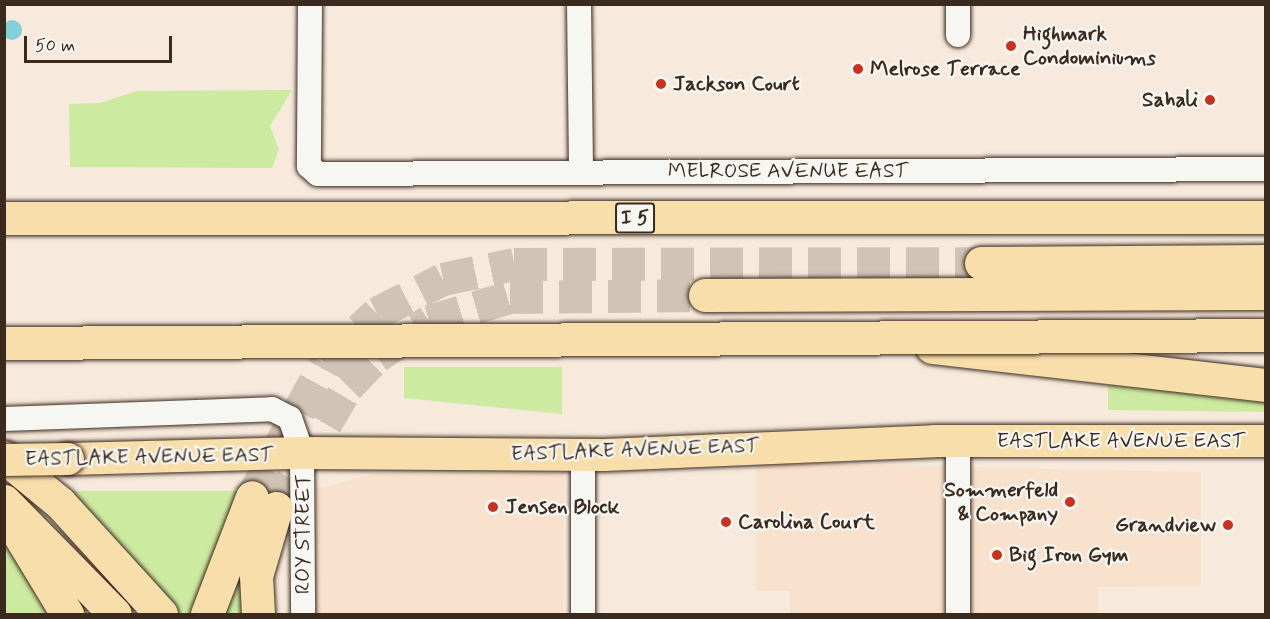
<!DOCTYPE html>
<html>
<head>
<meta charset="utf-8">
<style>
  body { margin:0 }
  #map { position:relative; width:1270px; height:619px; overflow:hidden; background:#f7eadc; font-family:Mynerve,sans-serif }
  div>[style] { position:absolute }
  .built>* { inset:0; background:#f8e2cd }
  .green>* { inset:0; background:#cdeaa1 }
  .water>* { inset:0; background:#81d2d8 }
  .round { border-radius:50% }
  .highway-tunnel>* { height:33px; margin-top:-16.5px; transform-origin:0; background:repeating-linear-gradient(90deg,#d1c4b6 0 33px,transparent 0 49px) }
  .roads { filter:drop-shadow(0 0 2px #3b2a1e) drop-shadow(0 0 2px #3b2a1e) }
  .minor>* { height:24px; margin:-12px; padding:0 12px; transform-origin:12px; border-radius:12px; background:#f6f6f2 }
  .major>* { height:32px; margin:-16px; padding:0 16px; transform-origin:16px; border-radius:16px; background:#f8deab }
  .highway>* { height:33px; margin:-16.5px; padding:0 16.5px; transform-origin:16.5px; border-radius:16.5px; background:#f8deab }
  .bridges { filter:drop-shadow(0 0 2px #3b2a1e) drop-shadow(0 0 2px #3b2a1e) }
  .major-bridge>* { height:32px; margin:-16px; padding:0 16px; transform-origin:16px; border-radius:16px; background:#f8deab }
  .highway-bridge>* { height:33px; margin:-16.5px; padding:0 16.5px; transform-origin:16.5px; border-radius:16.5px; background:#f8deab }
  .dots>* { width:16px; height:16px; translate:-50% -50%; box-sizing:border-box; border:3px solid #f6f6f2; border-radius:50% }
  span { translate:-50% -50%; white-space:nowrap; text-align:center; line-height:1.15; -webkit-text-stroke:4.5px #f6f6f2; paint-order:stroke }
  .shield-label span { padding:2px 4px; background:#f6f6f2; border:2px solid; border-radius:4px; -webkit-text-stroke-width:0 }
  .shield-label { font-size:20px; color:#3b2a1e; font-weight:700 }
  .poi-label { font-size:21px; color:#3b2a1e; font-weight:700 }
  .left { translate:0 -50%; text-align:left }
  .right { translate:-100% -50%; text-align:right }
  .street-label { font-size:21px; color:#3b2a1e }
  .frame { position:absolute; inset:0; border:6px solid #3b2a1e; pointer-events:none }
  .scale { position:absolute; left:24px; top:36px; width:148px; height:27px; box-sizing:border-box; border:3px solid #3b2a1e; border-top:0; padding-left:8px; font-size:18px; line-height:21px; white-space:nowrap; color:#3b2a1e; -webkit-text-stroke:4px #f6f6f2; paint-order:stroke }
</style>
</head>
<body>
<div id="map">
  <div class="built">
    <div style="clip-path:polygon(756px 463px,1201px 472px,1201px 586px,1098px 587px,1098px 614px,790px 614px,790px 591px,756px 591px)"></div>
    <div style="clip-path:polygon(375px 473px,564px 473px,563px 614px,309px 614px,309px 492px)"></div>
  </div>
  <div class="green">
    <div style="clip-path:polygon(292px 90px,270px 126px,279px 150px,272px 168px,70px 167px,69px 104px,100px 103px,136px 91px)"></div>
    <div style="clip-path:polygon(404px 367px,562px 367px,562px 414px,404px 398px)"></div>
    <div style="clip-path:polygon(1108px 382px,1265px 397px,1265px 412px,1108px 410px)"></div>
    <div style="clip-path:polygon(58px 491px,246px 491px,197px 614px,175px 614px)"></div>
    <div style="clip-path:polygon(4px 540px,11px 551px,47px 614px,5px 614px)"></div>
    <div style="clip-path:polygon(244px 561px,242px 614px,223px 614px,235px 593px)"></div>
  </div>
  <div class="water">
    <div class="round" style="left:2px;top:20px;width:20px;height:20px"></div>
  </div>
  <div class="highway-tunnel">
    <div style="left:252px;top:497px;width:153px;rotate:-61.4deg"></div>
    <div style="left:325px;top:363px;width:72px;rotate:-43.9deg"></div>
    <div style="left:377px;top:313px;width:74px;rotate:-27.3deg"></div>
    <div style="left:443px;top:279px;width:73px;rotate:-11.9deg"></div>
    <div style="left:514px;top:264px;width:467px;rotate:-0.1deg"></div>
    <div style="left:276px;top:508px;width:142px;rotate:-59.5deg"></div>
    <div style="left:348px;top:386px;width:42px;rotate:-46deg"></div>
    <div style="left:377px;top:356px;width:63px;rotate:-33.9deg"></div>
    <div style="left:429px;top:321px;width:84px;rotate:-16.5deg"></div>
    <div style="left:510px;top:297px;width:195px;rotate:-0.6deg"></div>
  </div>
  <div class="roads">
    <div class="minor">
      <div style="left:310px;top:4px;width:162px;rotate:90.4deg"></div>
      <div style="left:309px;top:166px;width:12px;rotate:42deg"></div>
      <div style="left:318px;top:174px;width:948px;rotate:-0.3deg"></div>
      <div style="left:579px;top:4px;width:168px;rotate:89.3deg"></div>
      <div style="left:958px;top:4px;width:31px;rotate:90deg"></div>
      <div style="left:4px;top:419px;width:268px;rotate:-2.1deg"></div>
      <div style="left:272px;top:409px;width:20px;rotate:27deg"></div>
      <div style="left:290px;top:418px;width:37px;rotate:71deg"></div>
      <div style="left:302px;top:453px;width:161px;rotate:89.6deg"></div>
      <div style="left:958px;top:441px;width:173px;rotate:90deg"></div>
      <div style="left:583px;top:455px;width:159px;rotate:90deg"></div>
    </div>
    <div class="major">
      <div style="left:68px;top:459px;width:234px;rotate:-1.5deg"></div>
      <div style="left:302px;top:453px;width:302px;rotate:0.4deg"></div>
      <div style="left:604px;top:455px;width:331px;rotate:-2.4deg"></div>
      <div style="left:935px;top:441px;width:331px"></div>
    </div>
    <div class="highway">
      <div style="left:4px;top:218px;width:1262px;rotate:-0.05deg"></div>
      <div style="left:981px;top:263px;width:285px;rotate:-0.4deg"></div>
      <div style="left:705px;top:295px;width:561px;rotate:-0.2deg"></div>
      <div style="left:932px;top:347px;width:336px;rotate:6.5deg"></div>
      <div style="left:4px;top:457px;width:72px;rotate:39.4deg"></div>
      <div style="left:60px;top:503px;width:150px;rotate:47.7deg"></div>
      <div style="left:4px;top:501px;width:158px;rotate:45.5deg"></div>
      <div style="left:18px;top:533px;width:95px;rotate:58.8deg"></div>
      <div style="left:207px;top:614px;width:125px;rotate:-69deg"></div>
      <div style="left:258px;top:614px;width:38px;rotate:-93deg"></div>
      <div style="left:256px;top:576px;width:71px;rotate:-73.6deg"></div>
    </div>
  </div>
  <div class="bridges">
    <div class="major-bridge">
      <div style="left:4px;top:460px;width:64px;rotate:-0.9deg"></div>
    </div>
    <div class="highway-bridge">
      <div style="left:4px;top:343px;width:1262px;rotate:-0.36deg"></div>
    </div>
  </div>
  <div class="dots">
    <div style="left:1011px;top:46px;background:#c8321e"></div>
    <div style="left:858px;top:69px;background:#c8321e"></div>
    <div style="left:661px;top:84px;background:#c8321e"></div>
    <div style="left:1210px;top:100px;background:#c8321e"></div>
    <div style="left:1070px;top:502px;background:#c8321e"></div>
    <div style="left:493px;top:507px;background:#c8321e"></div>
    <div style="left:726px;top:522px;background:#c8321e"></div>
    <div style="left:1228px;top:525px;background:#c8321e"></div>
    <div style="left:997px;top:555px;background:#c8321e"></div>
  </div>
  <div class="shield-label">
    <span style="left:635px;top:218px">I 5</span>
  </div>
  <div class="poi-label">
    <span class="left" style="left:1023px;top:46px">Highmark<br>Condominiums</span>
    <span class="left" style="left:870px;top:69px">Melrose Terrace</span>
    <span class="left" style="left:673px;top:84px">Jackson Court</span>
    <span class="right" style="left:1198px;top:100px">Sahali</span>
    <span class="right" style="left:1058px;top:502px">Sommerfeld<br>&amp; Company</span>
    <span class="left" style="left:505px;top:507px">Jensen Block</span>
    <span class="left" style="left:738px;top:522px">Carolina Court</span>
    <span class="right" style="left:1216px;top:525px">Grandview</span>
    <span class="left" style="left:1009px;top:555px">Big Iron Gym</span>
  </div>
  <div class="street-label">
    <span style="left:788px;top:171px">MELROSE AVENUE EAST</span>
    <span style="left:1121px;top:441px">EASTLAKE AVENUE EAST</span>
    <span style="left:635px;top:450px;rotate:-2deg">EASTLAKE AVENUE EAST</span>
    <span style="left:149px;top:457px;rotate:-1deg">EASTLAKE AVENUE EAST</span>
    <span style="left:303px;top:534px;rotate:-90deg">ROY STREET</span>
  </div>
  <div class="frame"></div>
  <div class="scale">50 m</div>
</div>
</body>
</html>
